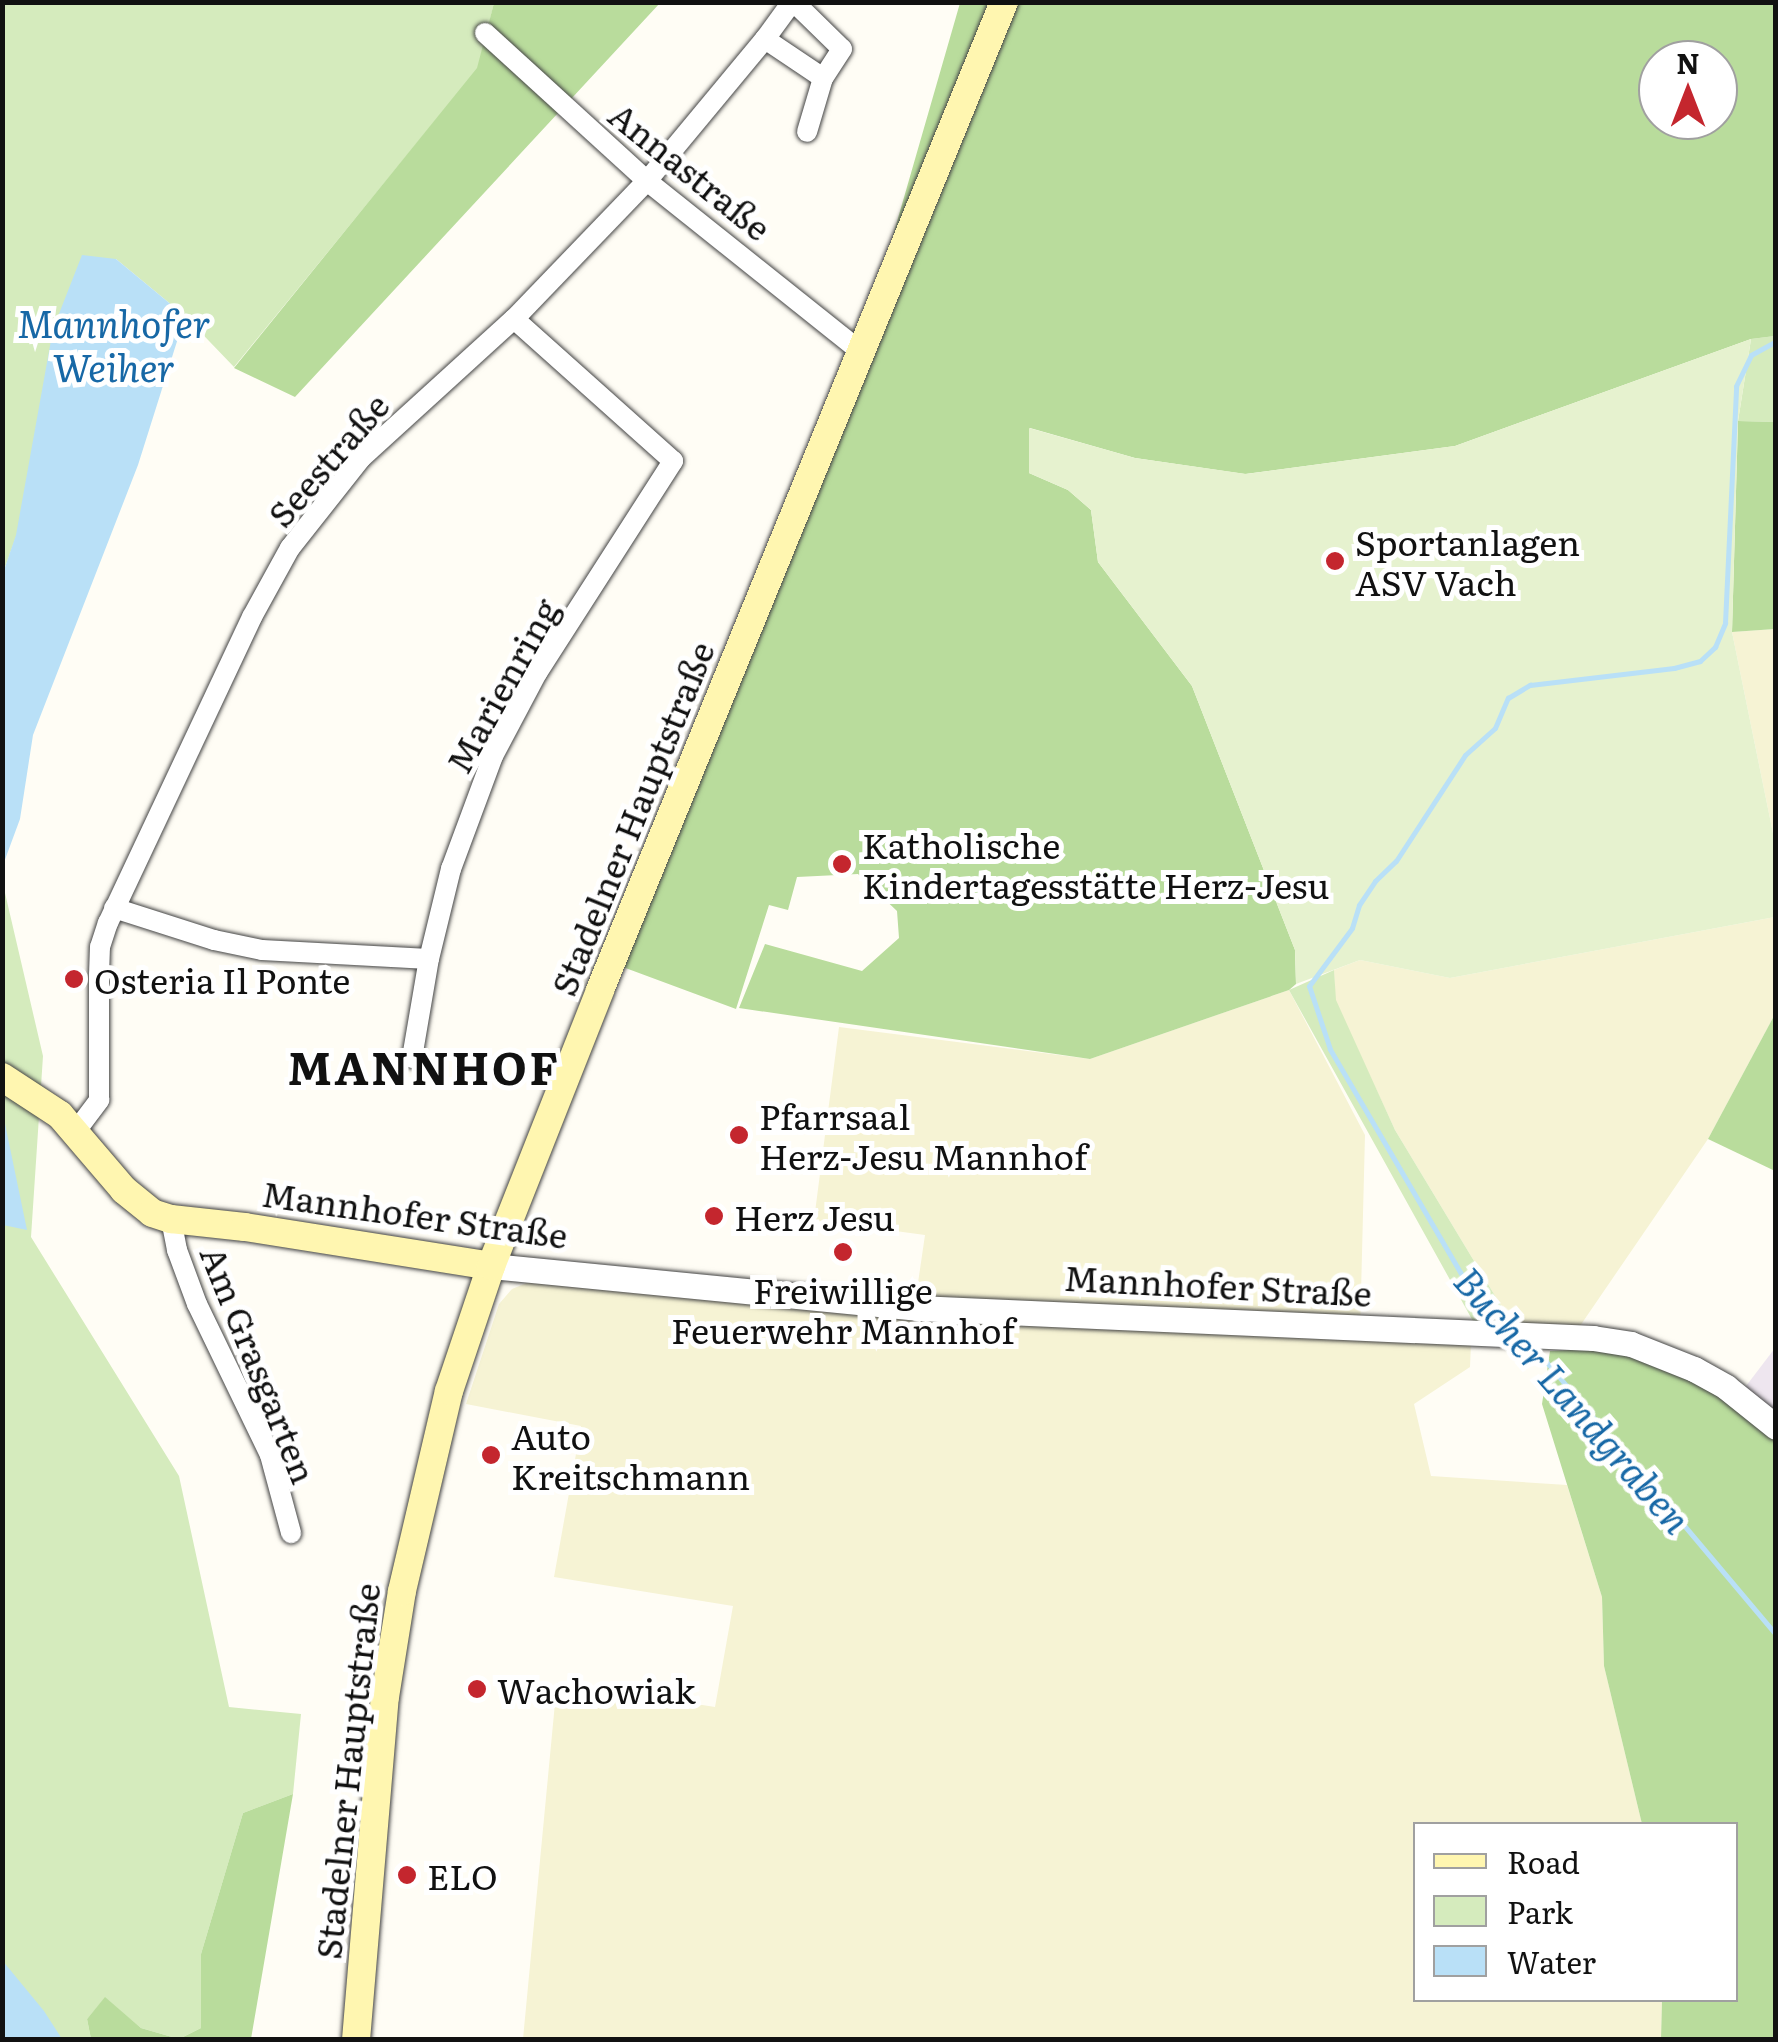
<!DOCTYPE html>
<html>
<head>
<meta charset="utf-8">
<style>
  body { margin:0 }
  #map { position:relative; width:1778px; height:2042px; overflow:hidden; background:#fffdf5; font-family:Literata,serif }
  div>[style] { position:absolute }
  .industrial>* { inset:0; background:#eee6ef }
  .farmland>* { inset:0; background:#f6f3d4 }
  .green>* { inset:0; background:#d5ebbd }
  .forest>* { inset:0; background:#b9dc9c }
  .pitch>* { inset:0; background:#e6f2cf }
  .water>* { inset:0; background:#b9e0f7 }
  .stream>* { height:5px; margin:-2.5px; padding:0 2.5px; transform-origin:2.5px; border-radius:2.5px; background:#b9e0f7 }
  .roads { filter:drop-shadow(0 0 2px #444) drop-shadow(0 0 2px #444) }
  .minor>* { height:20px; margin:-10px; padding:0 10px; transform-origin:10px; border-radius:10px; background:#fff }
  .tertiary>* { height:25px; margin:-12.5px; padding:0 12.5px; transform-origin:12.5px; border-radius:12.5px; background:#fff }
  .secondary>* { height:28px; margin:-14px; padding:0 14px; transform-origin:14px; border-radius:14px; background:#fff6b0 }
  .dots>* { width:28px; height:28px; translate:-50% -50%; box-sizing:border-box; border:5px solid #fff; border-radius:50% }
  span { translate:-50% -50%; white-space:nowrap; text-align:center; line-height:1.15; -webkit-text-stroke:10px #fff; paint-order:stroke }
  .street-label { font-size:35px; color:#111 }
  .poi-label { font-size:35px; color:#111 }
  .left { translate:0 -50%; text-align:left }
  .water-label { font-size:38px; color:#1768a6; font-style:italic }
  .district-label { font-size:45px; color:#111; font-weight:700; letter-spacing:2.5px }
  .frame { position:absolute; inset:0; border:5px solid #111; pointer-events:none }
  .legend { position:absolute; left:1413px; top:1822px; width:325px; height:180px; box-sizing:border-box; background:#fff; border:2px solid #a0a0a0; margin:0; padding:12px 18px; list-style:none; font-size:30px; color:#111 }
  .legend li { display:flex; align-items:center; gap:20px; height:50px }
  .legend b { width:50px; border:2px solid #a0a0a0 }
  .north { position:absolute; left:1638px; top:40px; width:100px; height:100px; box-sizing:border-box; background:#fff; border:2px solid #a0a0a0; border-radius:50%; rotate:0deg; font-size:28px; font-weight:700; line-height:40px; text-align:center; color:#111 }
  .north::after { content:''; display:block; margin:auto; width:35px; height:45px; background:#c4262e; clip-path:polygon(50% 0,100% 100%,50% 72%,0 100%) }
</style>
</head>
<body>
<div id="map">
  <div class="industrial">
    <div style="clip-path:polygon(1775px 1348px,1775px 1415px,1743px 1390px)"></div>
  </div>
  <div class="farmland">
    <div style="clip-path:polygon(1775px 629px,1775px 843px,1732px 632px)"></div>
    <div style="clip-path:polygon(1775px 917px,1775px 1014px,1708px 1139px,1580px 1326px,1512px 1324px,1395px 1130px,1335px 1000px,1334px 970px,1360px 960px,1450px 978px)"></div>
    <div style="clip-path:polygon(1289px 990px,1365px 1135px,1360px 1333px,1471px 1343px,1470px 1367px,1414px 1404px,1431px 1476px,1567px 1485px,1602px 1597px,1604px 1666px,1642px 1824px,1416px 1824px,1416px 2000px,1662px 2000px,1661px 2039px,523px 2039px,557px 1682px,715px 1707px,733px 1606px,554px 1577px,581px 1426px,466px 1404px,499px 1304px,512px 1289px,529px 1282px,913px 1317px,925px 1235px,814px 1220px,839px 1027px,1090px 1059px)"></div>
  </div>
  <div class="green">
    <div style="clip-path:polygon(3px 3px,494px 3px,478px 68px,234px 367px,185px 316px,116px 259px,3px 573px)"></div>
    <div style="clip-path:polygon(1775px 336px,1775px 422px,1738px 421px,1751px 339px)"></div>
    <div style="clip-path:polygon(2px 880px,43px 1056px,31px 1237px,179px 1476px,229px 1707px,301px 1714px,293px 1794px,243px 1813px,201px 1954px,201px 2028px,179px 2039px,141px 2028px,105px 1998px,87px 2019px,91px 2039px,3px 2039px)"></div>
    <div style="clip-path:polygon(1334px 970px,1336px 1000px,1395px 1130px,1512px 1324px,1474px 1323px,1289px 990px)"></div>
  </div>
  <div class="forest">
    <div style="clip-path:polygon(494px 3px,660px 3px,295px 397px,234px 368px,477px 68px)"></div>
    <div style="clip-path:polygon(evenodd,960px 3px,1775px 3px,1775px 336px,1751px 339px,1455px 446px,1245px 474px,1135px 458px,1030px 428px,1029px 473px,1068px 490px,1091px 510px,1098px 562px,1192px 686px,1295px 950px,1296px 984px,1289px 990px,1090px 1059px,739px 1008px,765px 944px,862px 971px,899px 938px,897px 911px,858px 874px,797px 877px,788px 910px,769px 905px,736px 1009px,612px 963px,858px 357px,960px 3px,1658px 60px,1718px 60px,1718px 120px,1658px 120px,1658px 60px)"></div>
    <div style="clip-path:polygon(1738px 421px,1775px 422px,1775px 629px,1732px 632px)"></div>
    <div style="clip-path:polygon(1775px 1014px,1776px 1171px,1775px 1171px,1708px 1139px)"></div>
    <div style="clip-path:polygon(1596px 1349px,1656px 1360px,1775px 1415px,1775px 2039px,1661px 2039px,1662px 2000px,1736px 2000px,1736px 1824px,1642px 1824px,1604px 1666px,1602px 1597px,1542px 1404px,1550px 1351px)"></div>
    <div style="clip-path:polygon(293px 1794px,251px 2039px,91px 2039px,87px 2019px,105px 1997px,141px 2028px,179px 2039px,201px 2028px,201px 1954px,243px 1813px)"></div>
  </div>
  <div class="pitch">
    <div style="clip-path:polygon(1751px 339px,1738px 421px,1732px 632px,1775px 843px,1775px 917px,1450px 978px,1360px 960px,1296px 984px,1295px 950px,1192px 686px,1098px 562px,1091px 510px,1068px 490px,1029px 473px,1029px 428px,1135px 458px,1246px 474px,1455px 446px)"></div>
  </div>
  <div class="water">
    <div style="clip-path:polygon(82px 255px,116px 259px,185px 316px,138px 465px,33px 735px,20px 819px,3px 865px,3px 573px,16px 535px,53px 329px)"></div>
    <div style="clip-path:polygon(2px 1118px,4px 1119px,27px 1230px,3px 1225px)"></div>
    <div style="clip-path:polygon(2px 1960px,44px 2011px,62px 2039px,3px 2039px)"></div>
  </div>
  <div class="stream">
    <div style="left:1511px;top:1325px;width:68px;rotate:-135deg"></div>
    <div style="left:1463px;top:1277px;width:264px;rotate:-120.3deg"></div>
    <div style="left:1330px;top:1049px;width:66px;rotate:-108.4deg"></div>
    <div style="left:1309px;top:986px;width:72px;rotate:-53.4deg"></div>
    <div style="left:1352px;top:928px;width:24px;rotate:-73deg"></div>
    <div style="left:1359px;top:905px;width:29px;rotate:-56deg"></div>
    <div style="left:1375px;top:881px;width:29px;rotate:-44deg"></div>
    <div style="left:1396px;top:861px;width:126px;rotate:-56.9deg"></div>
    <div style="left:1465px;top:755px;width:40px;rotate:-42deg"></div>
    <div style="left:1495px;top:728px;width:33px;rotate:-67deg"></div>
    <div style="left:1508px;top:698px;width:26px;rotate:-31deg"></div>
    <div style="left:1530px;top:685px;width:145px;rotate:-6.7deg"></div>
    <div style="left:1674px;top:668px;width:27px;rotate:-15deg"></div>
    <div style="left:1700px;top:661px;width:21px;rotate:-43deg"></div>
    <div style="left:1715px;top:647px;width:26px;rotate:-67deg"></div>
    <div style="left:1725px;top:623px;width:237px;rotate:-87.3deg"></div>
    <div style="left:1736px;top:386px;width:34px;rotate:-64deg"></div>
    <div style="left:1751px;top:355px;width:29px;rotate:-29deg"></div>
    <div style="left:1533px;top:1346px;width:378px;rotate:49.9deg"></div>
  </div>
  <div class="roads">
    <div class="minor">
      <div style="left:792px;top:2px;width:46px;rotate:126.1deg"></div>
      <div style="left:765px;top:39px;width:70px;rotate:33.9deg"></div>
      <div style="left:794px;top:2px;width:67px;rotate:44.4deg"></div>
      <div style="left:842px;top:49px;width:35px;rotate:123deg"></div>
      <div style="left:823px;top:78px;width:56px;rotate:106.5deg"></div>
      <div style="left:485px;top:33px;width:219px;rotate:42.4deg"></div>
      <div style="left:647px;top:181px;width:274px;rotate:38.6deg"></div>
      <div style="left:114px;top:908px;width:105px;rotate:17.7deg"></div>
      <div style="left:214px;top:940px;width:49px;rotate:11.8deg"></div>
      <div style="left:262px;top:950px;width:167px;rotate:3.1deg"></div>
      <div style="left:429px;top:959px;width:93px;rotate:-76.3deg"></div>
      <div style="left:451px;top:869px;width:121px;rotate:-69.6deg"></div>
      <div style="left:493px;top:756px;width:94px;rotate:-62.1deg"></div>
      <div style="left:537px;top:673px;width:252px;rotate:-57.3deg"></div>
      <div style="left:673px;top:461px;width:213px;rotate:-138.2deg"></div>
      <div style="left:412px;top:1058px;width:100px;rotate:-80.3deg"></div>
      <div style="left:76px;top:1131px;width:39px;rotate:-53deg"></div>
      <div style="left:99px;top:1100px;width:125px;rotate:-90deg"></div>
      <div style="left:99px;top:975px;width:28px;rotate:-88deg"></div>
      <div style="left:100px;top:947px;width:25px;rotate:-72deg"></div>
      <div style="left:108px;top:923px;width:338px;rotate:-64.8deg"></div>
      <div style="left:252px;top:617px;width:79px;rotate:-61.2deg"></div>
      <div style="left:290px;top:548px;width:115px;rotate:-51.7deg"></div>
      <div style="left:361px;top:458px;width:207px;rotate:-42.3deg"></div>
      <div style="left:514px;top:319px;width:192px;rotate:-46.1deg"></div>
      <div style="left:647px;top:181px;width:185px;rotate:-50.3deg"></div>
      <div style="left:171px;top:1219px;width:32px;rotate:79deg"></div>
      <div style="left:177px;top:1250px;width:58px;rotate:69.7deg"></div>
      <div style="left:197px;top:1304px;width:168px;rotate:64.2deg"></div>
      <div style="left:270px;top:1455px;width:81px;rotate:74.9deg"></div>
    </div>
    <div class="tertiary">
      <div style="left:491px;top:1266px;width:428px;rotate:5.6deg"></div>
      <div style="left:917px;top:1308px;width:677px;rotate:2.54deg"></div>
      <div style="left:1593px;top:1338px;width:38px;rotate:9deg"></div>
      <div style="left:1631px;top:1344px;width:68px;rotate:21.6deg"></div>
      <div style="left:1694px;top:1369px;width:37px;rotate:29deg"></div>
      <div style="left:1726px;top:1387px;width:64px;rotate:38.7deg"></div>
    </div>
    <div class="secondary">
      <div style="left:2px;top:1077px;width:69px;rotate:33.2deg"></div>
      <div style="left:60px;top:1115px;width:99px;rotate:49.5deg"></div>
      <div style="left:124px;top:1190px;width:36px;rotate:39deg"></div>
      <div style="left:152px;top:1213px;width:20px;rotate:18deg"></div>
      <div style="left:171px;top:1219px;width:74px;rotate:6.2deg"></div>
      <div style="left:245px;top:1227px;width:249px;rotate:9deg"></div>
      <div style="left:356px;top:2040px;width:344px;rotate:-85.2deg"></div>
      <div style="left:385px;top:1697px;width:107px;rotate:-80.9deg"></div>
      <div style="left:402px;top:1591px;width:205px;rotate:-76.8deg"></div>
      <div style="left:449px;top:1391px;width:132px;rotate:-71.4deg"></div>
      <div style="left:491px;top:1266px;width:297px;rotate:-68.4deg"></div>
      <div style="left:600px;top:990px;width:1067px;rotate:-67.76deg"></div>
    </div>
  </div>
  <div class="dots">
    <div style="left:1335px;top:561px;background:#c4262e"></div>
    <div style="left:842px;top:864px;background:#c4262e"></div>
    <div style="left:74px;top:979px;background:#c4262e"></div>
    <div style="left:739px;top:1135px;background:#c4262e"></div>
    <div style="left:714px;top:1216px;background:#c4262e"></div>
    <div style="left:843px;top:1252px;background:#c4262e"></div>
    <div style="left:491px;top:1455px;background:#c4262e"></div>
    <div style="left:477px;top:1689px;background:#c4262e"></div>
    <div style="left:407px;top:1875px;background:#c4262e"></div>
  </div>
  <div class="street-label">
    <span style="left:691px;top:170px;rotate:39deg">Annastraße</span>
    <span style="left:327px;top:459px;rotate:-49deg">Seestraße</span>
    <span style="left:501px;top:685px;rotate:-61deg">Marienring</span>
    <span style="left:631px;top:818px;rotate:-68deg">Stadelner Hauptstraße</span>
    <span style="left:415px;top:1213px;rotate:8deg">Mannhofer Straße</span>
    <span style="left:1218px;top:1284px;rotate:3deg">Mannhofer Straße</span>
    <span style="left:260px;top:1364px;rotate:68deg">Am Grasgarten</span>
    <span style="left:346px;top:1771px;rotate:-84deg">Stadelner Hauptstraße</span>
  </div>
  <div class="poi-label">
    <span class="left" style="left:1355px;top:561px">Sportanlagen<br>ASV Vach</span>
    <span class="left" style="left:862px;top:864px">Katholische<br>Kindertagesstätte Herz-Jesu</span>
    <span class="left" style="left:94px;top:979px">Osteria Il Ponte</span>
    <span class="left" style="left:759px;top:1135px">Pfarrsaal<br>Herz-Jesu Mannhof</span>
    <span class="left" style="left:734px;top:1216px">Herz Jesu</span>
    <span style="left:843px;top:1309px">Freiwillige<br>Feuerwehr Mannhof</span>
    <span class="left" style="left:511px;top:1455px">Auto<br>Kreitschmann</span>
    <span class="left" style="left:497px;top:1689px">Wachowiak</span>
    <span class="left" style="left:427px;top:1875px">ELO</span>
  </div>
  <div class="water-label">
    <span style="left:114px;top:344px">Mannhofer<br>Weiher</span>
    <span style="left:1574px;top:1399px;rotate:49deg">Bucher Landgraben</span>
  </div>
  <div class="district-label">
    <span style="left:424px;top:1066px">MANNHOF</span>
  </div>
  <div class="frame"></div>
  <ul class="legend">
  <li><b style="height:12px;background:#fff6b0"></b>Road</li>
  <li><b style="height:28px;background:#d5ebbd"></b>Park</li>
  <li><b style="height:28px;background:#b9e0f7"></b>Water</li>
  </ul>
  <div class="north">N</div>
</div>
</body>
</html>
